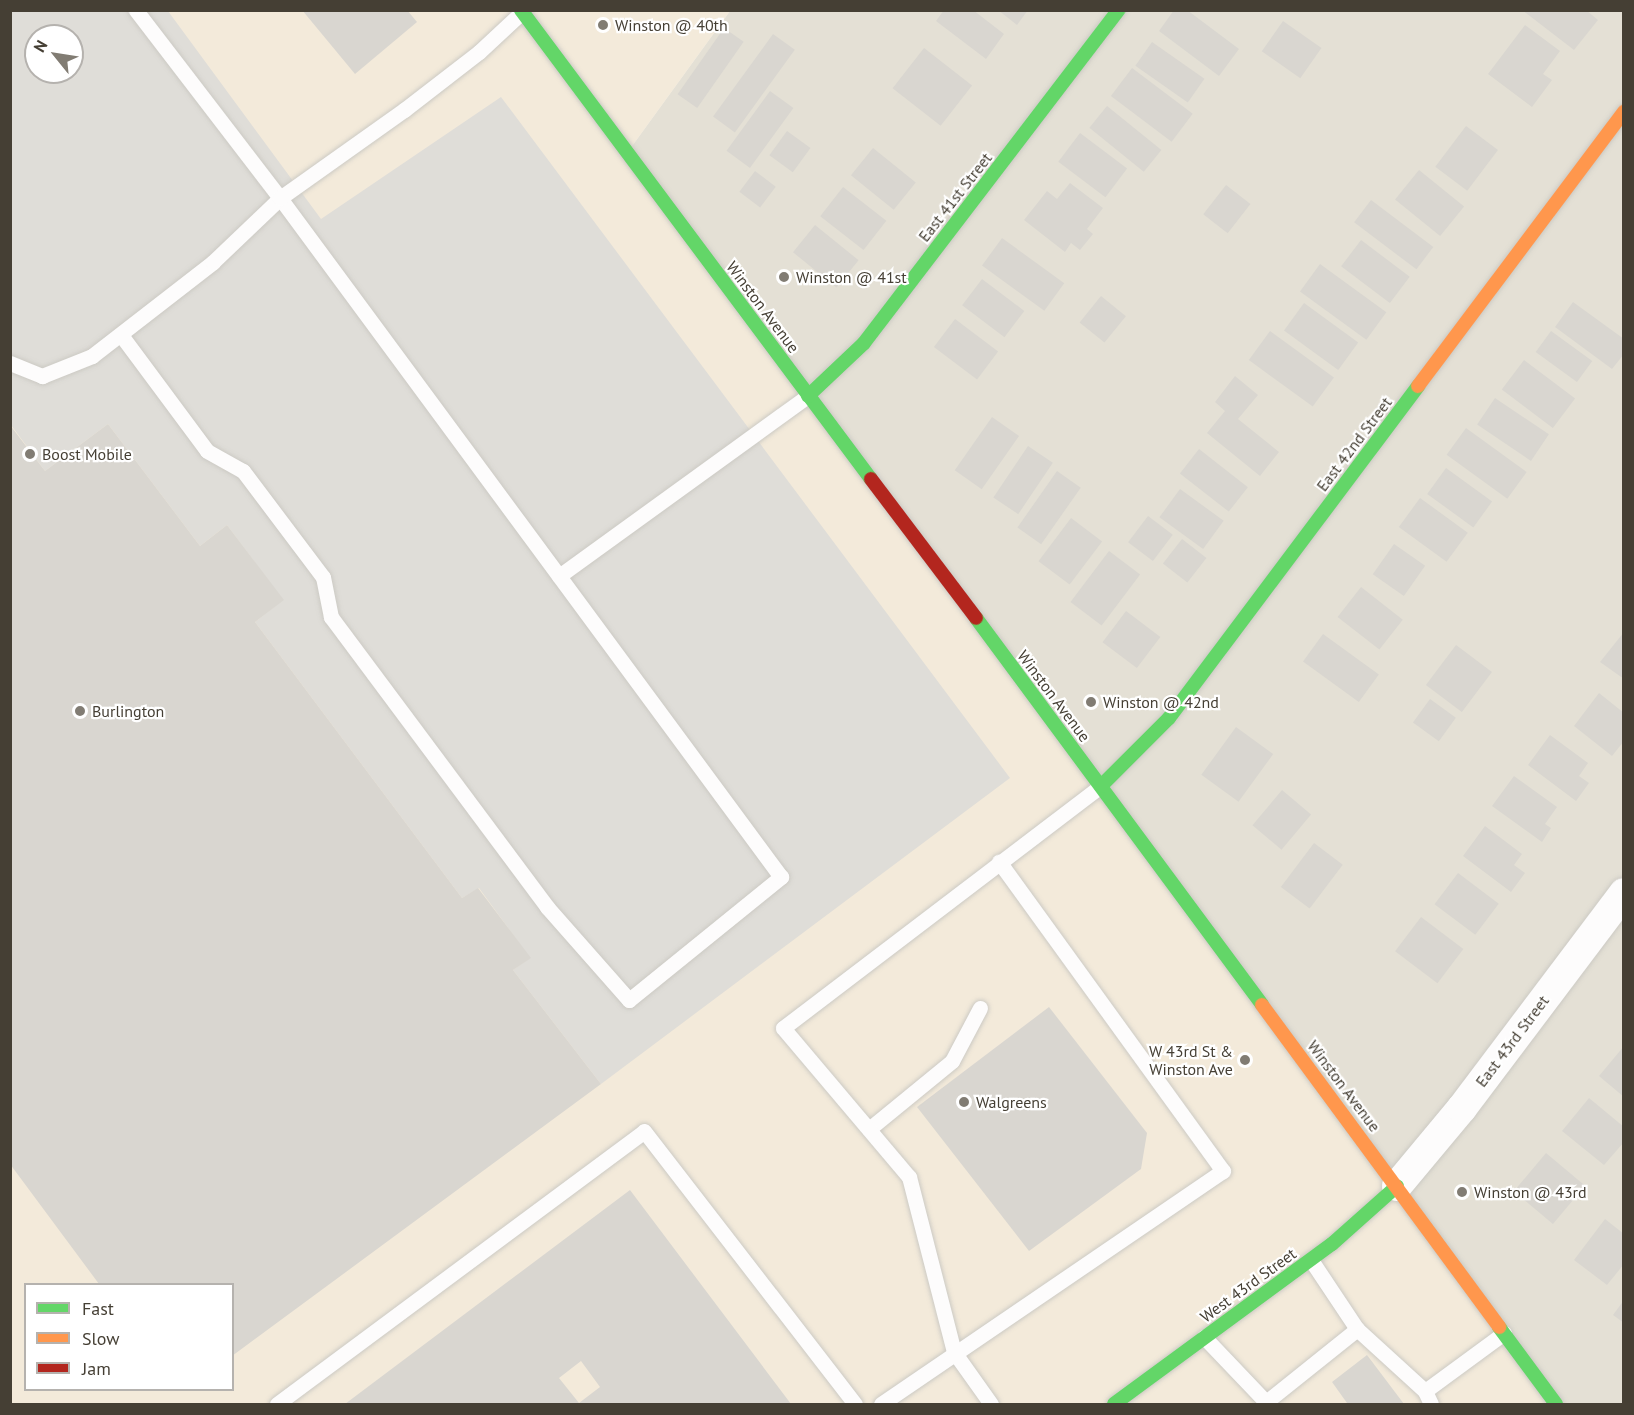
<!DOCTYPE html>
<html>
<head>
<meta charset="utf-8">
<style>
  body { margin:0 }
  #map { position:relative; width:1634px; height:1415px; overflow:hidden; background:#f0eee8; font-family:"PT Sans",sans-serif }
  div>[style] { position:absolute }
  .residential>* { inset:0; background:#e4e0d5 }
  .commercial>* { inset:0; background:#f3eada }
  .parking>* { inset:0; background:#dfddd8 }
  .building>* { inset:0; background:#d9d6d0; transform-origin:0 0 }
  .roads { filter:drop-shadow(0 0 2px #cccac4) drop-shadow(0 0 2px #cccac4) }
  .lane>* { height:15px; margin:-7.5px; padding:0 7.5px; transform-origin:7.5px; border-radius:7.5px; background:#fdfcfc }
  .street>* { height:30px; margin:-15px; padding:0 15px; transform-origin:15px; border-radius:15px; background:#fdfcfc }
  .fast>* { height:14px; margin:-7px; padding:0 7px; transform-origin:7px; border-radius:7px; background:#63d668 }
  .slow>* { height:14px; margin:-7px; padding:0 7px; transform-origin:7px; border-radius:7px; background:#ff974d }
  .jam>* { height:14px; margin:-7px; padding:0 7px; transform-origin:7px; border-radius:7px; background:#b3261e }
  .dots>* { width:16px; height:16px; translate:-50% -50%; box-sizing:border-box; border:3px solid #fff; border-radius:50% }
  span { translate:-50% -50%; white-space:nowrap; text-align:center; line-height:1.15; -webkit-text-stroke:4.5px #fff; paint-order:stroke }
  .poi-label { font-size:16px; color:#453f34 }
  .left { translate:0 -50%; text-align:left }
  .right { translate:-100% -50%; text-align:right }
  .street-label { font-size:16px; color:#453f34 }
  .frame { position:absolute; inset:0; border:12px solid #453f34; pointer-events:none }
  .legend { position:absolute; left:24px; top:1283px; width:210px; height:108px; box-sizing:border-box; background:#fff; border:2px solid #b5b2ae; margin:0; padding:8px 10px; list-style:none; font-size:18px; color:#453f34 }
  .legend li { display:flex; align-items:center; gap:12px; height:30px }
  .legend b { width:30px; border:2px solid #b5b2ae }
  .north { position:absolute; left:24px; top:24px; width:60px; height:60px; box-sizing:border-box; background:#fff; border:2px solid #b5b2ae; border-radius:50%; rotate:300deg; font-size:16px; font-weight:700; line-height:24px; text-align:center; color:#453f34 }
  .north::after { content:''; display:block; margin:auto; width:21px; height:27px; background:#817c73; clip-path:polygon(50% 0,100% 100%,50% 72%,0 100%) }
</style>
</head>
<body>
<div id="map">
  <div class="residential">
    <div style="clip-path:polygon(730px 11px,1623px 11px,1623px 1404px,1556px 1404px,627px 153px)"></div>
  </div>
  <div class="commercial">
    <div style="clip-path:polygon(evenodd,10px 11px,730px 11px,627px 153px,1556px 1404px,11px 1404px,10px 11px,36px 36px,72px 36px,72px 72px,36px 72px,36px 36px,10px 11px,26px 1284px,232px 1284px,232px 1390px,26px 1390px,26px 1284px)"></div>
  </div>
  <div class="parking">
    <div style="clip-path:polygon(evenodd,11px 11px,168px 11px,321px 219px,501px 97px,1010px 778px,601px 1084px,513px 970px,530px 958px,479px 888px,462px 898px,255px 622px,283px 600px,227px 525px,200px 546px,108px 424px,45px 471px,11px 425px,11px 11px,36px 36px,72px 36px,72px 72px,36px 72px,36px 36px)"></div>
  </div>
  <div class="building">
    <div style="clip-path:polygon(302px 10px,407px 10px,417px 22px,355px 74px)"></div>
    <div style="clip-path:polygon(944px 10px,973px 10px,1004px 34px,986px 59px,936px 21px)"></div>
    <div style="clip-path:polygon(998px 10px,1028px 10px,1017px 25px)"></div>
    <div style="clip-path:polygon(1174px 10px,1187px 10px,1239px 49px,1219px 76px,1159px 31px)"></div>
    <div style="clip-path:polygon(1522px 10px,1586px 10px,1598px 20px,1574px 50px)"></div>
    <div style="left:1283px;top:21px;width:47px;height:37px;rotate:35deg"></div>
    <div style="clip-path:polygon(1525px 25px,1560px 51px,1543px 74px,1552px 80px,1532px 107px,1488px 74px)"></div>
    <div style="left:724px;top:28px;width:24px;height:81px;rotate:35deg"></div>
    <div style="left:773px;top:34px;width:27px;height:102px;rotate:36deg"></div>
    <div style="left:1152px;top:42px;width:64px;height:29px;rotate:35deg"></div>
    <div style="left:924px;top:48px;width:61px;height:51px;rotate:38deg"></div>
    <div style="left:1132px;top:68px;width:76px;height:35px;rotate:37deg"></div>
    <div style="left:770px;top:91px;width:29px;height:74px;rotate:36deg"></div>
    <div style="left:1107px;top:106px;width:70px;height:28px;rotate:39deg"></div>
    <div style="left:1466px;top:126px;width:40px;height:51px;rotate:37deg"></div>
    <div style="left:787px;top:131px;width:29px;height:30px;rotate:36deg"></div>
    <div style="left:1080px;top:133px;width:59px;height:36px;rotate:37deg"></div>
    <div style="left:873px;top:148px;width:55px;height:35px;rotate:39deg"></div>
    <div style="left:1419px;top:170px;width:58px;height:38px;rotate:39deg"></div>
    <div style="left:755px;top:171px;width:26px;height:26px;rotate:37deg"></div>
    <div style="clip-path:polygon(1070px 183px,1103px 208px,1087px 229px,1093px 234px,1080px 250px,1071px 243px,1065px 252px,1024px 220px,1047px 191px,1057px 199px)"></div>
    <div style="left:1226px;top:185px;width:31px;height:37px;rotate:38deg"></div>
    <div style="left:843px;top:187px;width:55px;height:37px;rotate:38deg"></div>
    <div style="left:1371px;top:200px;width:78px;height:28px;rotate:37deg"></div>
    <div style="left:815px;top:225px;width:56px;height:35px;rotate:39deg"></div>
    <div style="left:1002px;top:238px;width:77px;height:34px;rotate:36deg"></div>
    <div style="left:1361px;top:240px;width:61px;height:33px;rotate:37deg"></div>
    <div style="left:1320px;top:264px;width:82px;height:34px;rotate:36deg"></div>
    <div style="left:982px;top:279px;width:53px;height:33px;rotate:37deg"></div>
    <div style="left:1101px;top:296px;width:32px;height:34px;rotate:39deg"></div>
    <div style="clip-path:polygon(1573px 302px,1624px 339px,1624px 354px,1612px 369px,1555px 327px)"></div>
    <div style="left:1304px;top:303px;width:67px;height:34px;rotate:36deg"></div>
    <div style="left:955px;top:319px;width:54px;height:35px;rotate:37deg"></div>
    <div style="left:1270px;top:331px;width:79px;height:36px;rotate:36deg"></div>
    <div style="left:1551px;top:331px;width:51px;height:26px;rotate:36deg"></div>
    <div style="left:1524px;top:360px;width:64px;height:37px;rotate:37deg"></div>
    <div style="clip-path:polygon(1235px 376px,1258px 395px,1238px 419px,1279px 452px,1260px 476px,1207px 433px,1225px 411px,1215px 402px)"></div>
    <div style="left:1495px;top:398px;width:65px;height:32px;rotate:34deg"></div>
    <div style="left:992px;top:417px;width:33px;height:65px;rotate:35deg"></div>
    <div style="clip-path:polygon(108px 424px,200px 546px,227px 525px,284px 600px,255px 622px,462px 898px,478px 888px,531px 958px,513px 970px,601px 1084px,232px 1356px,232px 1284px,99px 1284px,10px 1164px,10px 425px,45px 471px)"></div>
    <div style="left:1466px;top:428px;width:75px;height:33px;rotate:36deg"></div>
    <div style="left:1028px;top:446px;width:30px;height:62px;rotate:34deg"></div>
    <div style="left:1199px;top:449px;width:62px;height:31px;rotate:38deg"></div>
    <div style="left:1446px;top:468px;width:57px;height:32px;rotate:36deg"></div>
    <div style="left:1057px;top:471px;width:29px;height:69px;rotate:35deg"></div>
    <div style="left:1180px;top:489px;width:54px;height:35px;rotate:36deg"></div>
    <div style="left:1420px;top:498px;width:59px;height:36px;rotate:36deg"></div>
    <div style="left:1148px;top:516px;width:31px;height:33px;rotate:37deg"></div>
    <div style="left:1071px;top:518px;width:39px;height:54px;rotate:37deg"></div>
    <div style="left:1182px;top:539px;width:31px;height:31px;rotate:38deg"></div>
    <div style="left:1394px;top:544px;width:38px;height:37px;rotate:35deg"></div>
    <div style="left:1109px;top:551px;width:39px;height:64px;rotate:37deg"></div>
    <div style="left:1361px;top:587px;width:53px;height:38px;rotate:38deg"></div>
    <div style="left:1126px;top:611px;width:43px;height:39px;rotate:37deg"></div>
    <div style="clip-path:polygon(1624px 632px,1624px 679px,1600px 662px)"></div>
    <div style="left:1323px;top:634px;width:69px;height:34px;rotate:36deg"></div>
    <div style="left:1456px;top:645px;width:45px;height:50px;rotate:37deg"></div>
    <div style="clip-path:polygon(1599px 693px,1624px 713px,1624px 741px,1612px 756px,1574px 726px)"></div>
    <div style="left:1430px;top:699px;width:32px;height:29px;rotate:36deg"></div>
    <div style="left:1236px;top:727px;width:46px;height:59px;rotate:36deg"></div>
    <div style="clip-path:polygon(1550px 735px,1588px 763px,1579px 776px,1589px 783px,1576px 801px,1528px 765px)"></div>
    <div style="clip-path:polygon(1514px 776px,1557px 807px,1545px 824px,1551px 828px,1542px 842px,1492px 806px)"></div>
    <div style="left:1282px;top:790px;width:38px;height:46px;rotate:40deg"></div>
    <div style="clip-path:polygon(1485px 826px,1522px 854px,1514px 865px,1525px 873px,1511px 892px,1463px 856px)"></div>
    <div style="left:1314px;top:843px;width:36px;height:55px;rotate:37deg"></div>
    <div style="left:1458px;top:873px;width:51px;height:39px;rotate:37deg"></div>
    <div style="left:1421px;top:917px;width:53px;height:43px;rotate:37deg"></div>
    <div style="clip-path:polygon(1049px 1007px,1147px 1133px,1141px 1169px,1029px 1251px,917px 1107px)"></div>
    <div style="clip-path:polygon(1624px 1046px,1624px 1097px,1599px 1076px)"></div>
    <div style="clip-path:polygon(1589px 1098px,1624px 1127px,1624px 1142px,1604px 1165px,1562px 1131px)"></div>
    <div style="left:1546px;top:1153px;width:51px;height:50px;rotate:40deg"></div>
    <div style="clip-path:polygon(evenodd,630px 1190px,791px 1404px,345px 1404px,630px 1190px,581px 1361px,600px 1387px,579px 1403px,559px 1378px,581px 1361px)"></div>
    <div style="clip-path:polygon(1605px 1219px,1624px 1234px,1624px 1264px,1607px 1285px,1574px 1260px)"></div>
    <div style="clip-path:polygon(1624px 1300px,1624px 1323px,1613px 1315px)"></div>
    <div style="clip-path:polygon(1367px 1355px,1404px 1404px,1345px 1404px,1347px 1403px,1332px 1382px)"></div>
  </div>
  <div class="roads">
    <div class="lane">
      <div style="left:121px;top:335px;width:144px;rotate:53.4deg"></div>
      <div style="left:207px;top:451px;width:41px;rotate:29.1deg"></div>
      <div style="left:243px;top:471px;width:133px;rotate:53deg"></div>
      <div style="left:323px;top:577px;width:41px;rotate:78.7deg"></div>
      <div style="left:331px;top:617px;width:362px;rotate:53.3deg"></div>
      <div style="left:547px;top:907px;width:124px;rotate:48.6deg"></div>
      <div style="left:629px;top:1000px;width:196px;rotate:-39deg"></div>
      <div style="left:781px;top:877px;width:844px;rotate:-126.42deg"></div>
      <div style="left:280px;top:198px;width:237px;rotate:-127.5deg"></div>
      <div style="left:10px;top:363px;width:35px;rotate:22deg"></div>
      <div style="left:42px;top:376px;width:54px;rotate:-21.8deg"></div>
      <div style="left:92px;top:356px;width:153px;rotate:-37.8deg"></div>
      <div style="left:213px;top:262px;width:93px;rotate:-43.7deg"></div>
      <div style="left:280px;top:198px;width:152px;rotate:-35.4deg"></div>
      <div style="left:404px;top:110px;width:95px;rotate:-37.7deg"></div>
      <div style="left:479px;top:52px;width:59px;rotate:-42.9deg"></div>
      <div style="left:559px;top:576px;width:307px;rotate:-35.9deg"></div>
      <div style="left:869px;top:1129px;width:107px;rotate:-39.3deg"></div>
      <div style="left:952px;top:1061px;width:60px;rotate:-62.2deg"></div>
      <div style="left:1311px;top:1260px;width:83px;rotate:56.3deg"></div>
      <div style="left:1357px;top:1329px;width:92px;rotate:42.4deg"></div>
      <div style="left:1204px;top:1337px;width:90px;rotate:46.4deg"></div>
      <div style="left:1266px;top:1402px;width:117px;rotate:-38.7deg"></div>
      <div style="left:277px;top:1404px;width:457px;rotate:-36.6deg"></div>
      <div style="left:644px;top:1131px;width:345px;rotate:52.3deg"></div>
      <div style="left:881px;top:1404px;width:414px;rotate:-34.3deg"></div>
      <div style="left:1223px;top:1171px;width:382px;rotate:-125.9deg"></div>
      <div style="left:991px;top:1404px;width:64px;rotate:-125.4deg"></div>
      <div style="left:954px;top:1352px;width:181px;rotate:-104.4deg"></div>
      <div style="left:909px;top:1177px;width:195px;rotate:-130.2deg"></div>
      <div style="left:783px;top:1028px;width:400px;rotate:-37.3deg"></div>
      <div style="left:1431px;top:1404px;width:14px;rotate:-115deg"></div>
      <div style="left:1425px;top:1391px;width:98px;rotate:-36.3deg"></div>
    </div>
    <div class="street">
      <div style="left:1397px;top:1186px;width:102px;rotate:-50.2deg"></div>
      <div style="left:1462px;top:1108px;width:269px;rotate:-53deg"></div>
    </div>
    <div class="fast">
      <div style="left:521px;top:10px;width:585px;rotate:53.27deg"></div>
      <div style="left:808px;top:396px;width:77px;rotate:-43.4deg"></div>
      <div style="left:864px;top:343px;width:419px;rotate:-52.6deg"></div>
      <div style="left:976px;top:618px;width:481px;rotate:53.5deg"></div>
      <div style="left:1101px;top:786px;width:96px;rotate:-45deg"></div>
      <div style="left:1169px;top:718px;width:415px;rotate:-53.1deg"></div>
      <div style="left:1499px;top:1327px;width:96px;rotate:53.5deg"></div>
      <div style="left:1114px;top:1404px;width:270px;rotate:-36.3deg"></div>
      <div style="left:1332px;top:1244px;width:87px;rotate:-41.7deg"></div>
    </div>
    <div class="slow">
      <div style="left:1418px;top:386px;width:343px;rotate:-53.1deg"></div>
      <div style="left:1262px;top:1005px;width:400px;rotate:53.6deg"></div>
    </div>
    <div class="jam">
      <div style="left:871px;top:479px;width:174px;rotate:52.9deg"></div>
    </div>
  </div>
  <div class="dots">
    <div style="left:603px;top:25px;background:#817c73"></div>
    <div style="left:784px;top:277px;background:#817c73"></div>
    <div style="left:30px;top:454px;background:#817c73"></div>
    <div style="left:1091px;top:702px;background:#817c73"></div>
    <div style="left:80px;top:711px;background:#817c73"></div>
    <div style="left:1245px;top:1060px;background:#817c73"></div>
    <div style="left:964px;top:1102px;background:#817c73"></div>
    <div style="left:1462px;top:1192px;background:#817c73"></div>
  </div>
  <div class="poi-label">
    <span class="left" style="left:615px;top:25px">Winston @ 40th</span>
    <span class="left" style="left:796px;top:277px">Winston @ 41st</span>
    <span class="left" style="left:42px;top:454px">Boost Mobile</span>
    <span class="left" style="left:1103px;top:702px">Winston @ 42nd</span>
    <span class="left" style="left:92px;top:711px">Burlington</span>
    <span class="right" style="left:1233px;top:1060px">W 43rd St &amp;<br>Winston Ave</span>
    <span class="left" style="left:976px;top:1102px">Walgreens</span>
    <span class="left" style="left:1474px;top:1192px">Winston @ 43rd</span>
  </div>
  <div class="street-label">
    <span style="left:955px;top:197px;rotate:-52deg">East 41st Street</span>
    <span style="left:763px;top:307px;rotate:53deg">Winston Avenue</span>
    <span style="left:1354px;top:444px;rotate:-53deg">East 42nd Street</span>
    <span style="left:1054px;top:696px;rotate:53deg">Winston Avenue</span>
    <span style="left:1512px;top:1041px;rotate:-53deg">East 43rd Street</span>
    <span style="left:1344px;top:1086px;rotate:53deg">Winston Avenue</span>
    <span style="left:1248px;top:1285px;rotate:-36deg">West 43rd Street</span>
  </div>
  <div class="frame"></div>
  <ul class="legend">
  <li><b style="height:8px;background:#63d668"></b>Fast</li>
  <li><b style="height:8px;background:#ff974d"></b>Slow</li>
  <li><b style="height:8px;background:#b3261e"></b>Jam</li>
  </ul>
  <div class="north">N</div>
</div>
</body>
</html>
